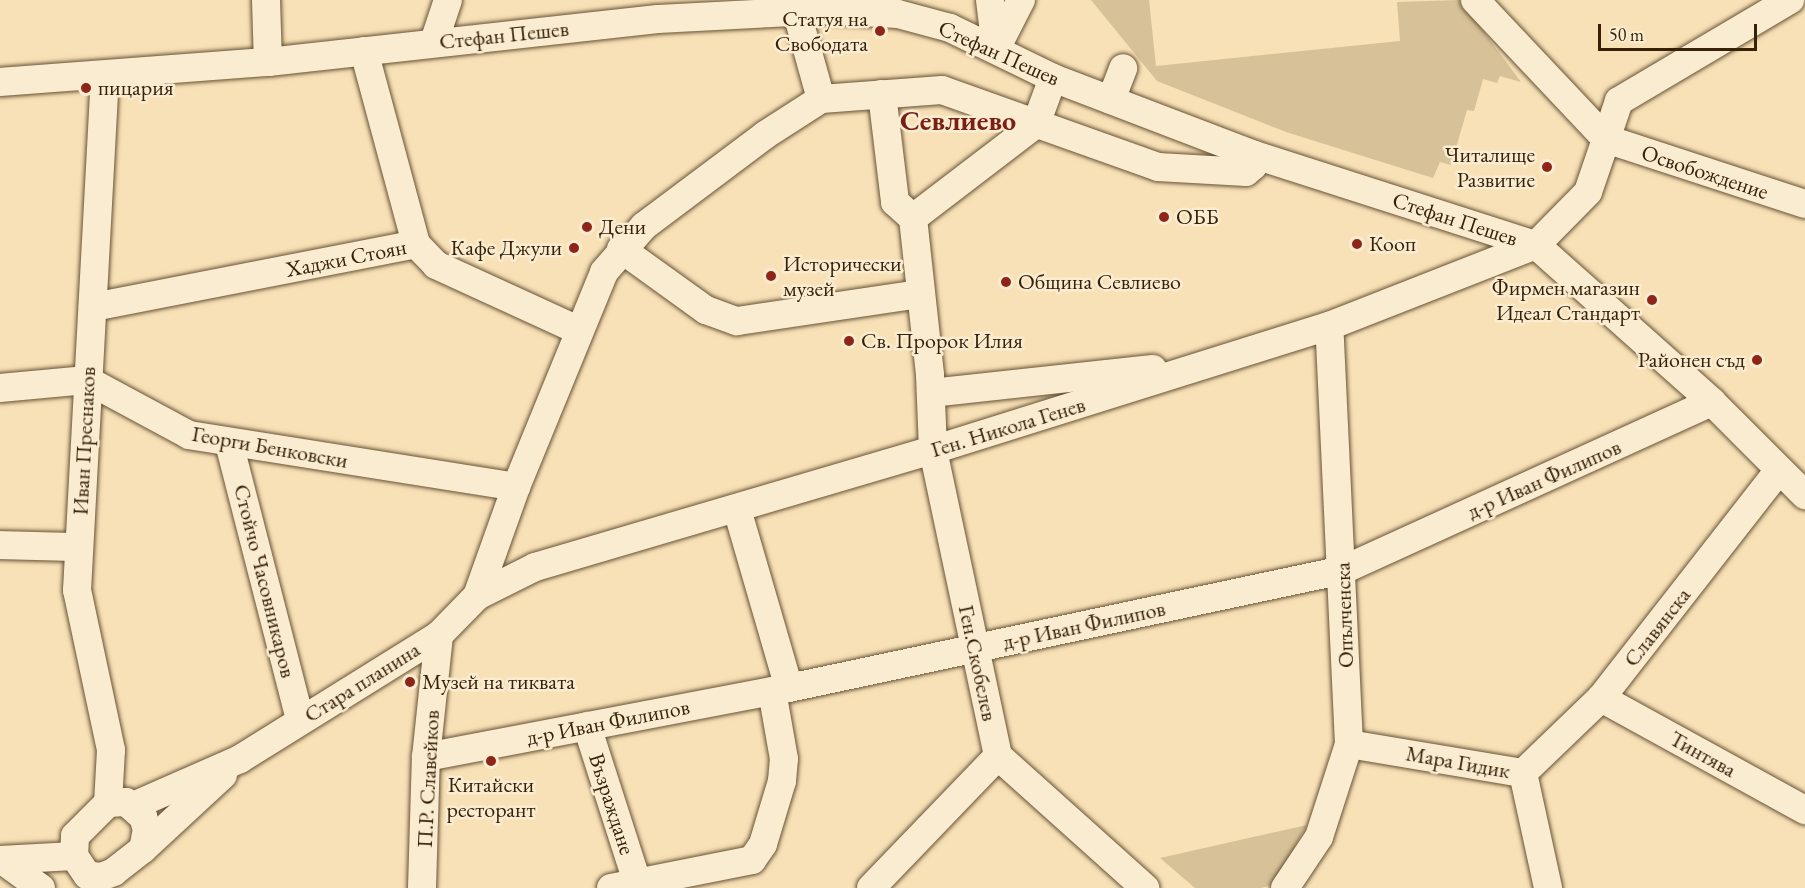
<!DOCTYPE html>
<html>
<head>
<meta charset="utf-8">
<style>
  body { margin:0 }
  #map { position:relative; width:1805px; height:888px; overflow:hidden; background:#f8e1b7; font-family:"EB Garamond",serif }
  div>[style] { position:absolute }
  .green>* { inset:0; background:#d7c199 }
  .roads { filter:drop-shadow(0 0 2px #675234) drop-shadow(0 0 2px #675234) }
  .minor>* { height:28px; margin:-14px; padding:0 14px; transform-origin:14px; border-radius:14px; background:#faecd0 }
  .dots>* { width:16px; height:16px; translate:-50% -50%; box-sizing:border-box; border:3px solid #faecd0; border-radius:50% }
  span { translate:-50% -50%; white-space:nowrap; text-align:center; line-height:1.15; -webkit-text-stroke:5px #faecd0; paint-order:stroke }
  .poi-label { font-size:22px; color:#372209 }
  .right { translate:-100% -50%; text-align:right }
  .left { translate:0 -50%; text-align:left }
  .street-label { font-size:22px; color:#372209 }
  .district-label { font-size:28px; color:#7a1f14; font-weight:700 }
  .scale { position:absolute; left:1598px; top:24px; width:159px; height:27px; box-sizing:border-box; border:3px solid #372209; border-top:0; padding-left:8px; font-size:18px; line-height:21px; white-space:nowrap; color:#372209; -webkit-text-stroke:4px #faecd0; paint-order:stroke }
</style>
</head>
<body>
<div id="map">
  <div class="green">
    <div style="clip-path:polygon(1091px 0,1149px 0,1156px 66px,1400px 41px,1397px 2px,1460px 0,1521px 82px,1500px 76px,1497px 83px,1483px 79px,1474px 111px,1467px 110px,1451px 165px,1440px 162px,1433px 178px,1286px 132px,1157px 81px)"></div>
    <div style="clip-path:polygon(1307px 825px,1273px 885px,1261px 888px,1195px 888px,1160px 858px)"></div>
  </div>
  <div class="roads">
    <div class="minor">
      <div style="left:266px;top:0;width:62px;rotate:88.2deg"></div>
      <div style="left:990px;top:0;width:49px;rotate:83deg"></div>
      <div style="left:1475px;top:0;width:191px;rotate:46.7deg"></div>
      <div style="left:1606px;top:139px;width:209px;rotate:18.1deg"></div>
      <div style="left:797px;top:13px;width:89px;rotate:74.4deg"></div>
      <div style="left:434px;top:42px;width:44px;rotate:-71.6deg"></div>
      <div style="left:996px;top:49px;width:55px;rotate:-63deg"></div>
      <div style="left:364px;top:51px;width:200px;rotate:74.9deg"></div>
      <div style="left:416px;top:244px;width:29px;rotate:46deg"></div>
      <div style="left:436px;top:265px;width:156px;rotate:24.6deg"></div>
      <div style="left:105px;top:75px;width:516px;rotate:93.11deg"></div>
      <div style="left:77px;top:590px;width:164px;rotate:78deg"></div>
      <div style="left:111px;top:750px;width:53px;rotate:93.2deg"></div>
      <div style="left:1053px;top:78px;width:49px;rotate:110.3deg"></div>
      <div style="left:1036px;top:124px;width:155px;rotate:142.6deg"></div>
      <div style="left:913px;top:218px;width:158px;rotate:83.8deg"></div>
      <div style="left:930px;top:375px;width:75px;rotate:87.7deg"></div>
      <div style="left:933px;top:450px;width:313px;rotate:78deg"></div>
      <div style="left:998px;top:756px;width:198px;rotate:41.9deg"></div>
      <div style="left:0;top:82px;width:269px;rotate:-4.3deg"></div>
      <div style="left:268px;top:62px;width:392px;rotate:-6.3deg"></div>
      <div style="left:658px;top:19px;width:169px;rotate:-3deg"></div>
      <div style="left:827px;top:10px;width:71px;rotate:3.2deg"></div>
      <div style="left:898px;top:14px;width:54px;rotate:15.1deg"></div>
      <div style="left:950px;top:28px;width:114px;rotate:25.9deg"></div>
      <div style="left:1053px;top:78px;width:216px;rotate:20.9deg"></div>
      <div style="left:1255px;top:155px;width:295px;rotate:17.8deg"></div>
      <div style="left:1536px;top:245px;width:236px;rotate:41.7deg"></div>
      <div style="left:1712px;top:402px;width:132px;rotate:45deg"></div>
      <div style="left:882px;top:94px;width:109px;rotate:83.1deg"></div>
      <div style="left:895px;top:202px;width:24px;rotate:42deg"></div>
      <div style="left:1111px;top:100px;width:34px;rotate:-69deg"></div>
      <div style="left:621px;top:249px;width:105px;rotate:35.7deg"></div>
      <div style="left:706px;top:310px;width:33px;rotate:20deg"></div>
      <div style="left:737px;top:321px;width:185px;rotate:-8.4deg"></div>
      <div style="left:93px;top:307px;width:329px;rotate:-11deg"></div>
      <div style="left:0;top:388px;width:87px;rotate:-5.3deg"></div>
      <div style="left:87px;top:380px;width:116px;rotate:28.3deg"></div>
      <div style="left:189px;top:435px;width:331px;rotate:9deg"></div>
      <div style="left:931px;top:393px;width:223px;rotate:-6.2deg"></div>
      <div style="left:229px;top:443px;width:286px;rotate:75.6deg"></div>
      <div style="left:737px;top:509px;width:186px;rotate:73.8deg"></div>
      <div style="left:0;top:545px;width:78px;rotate:1.5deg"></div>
      <div style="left:477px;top:596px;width:116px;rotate:-70.3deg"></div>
      <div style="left:516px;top:487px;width:232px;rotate:-67.7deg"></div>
      <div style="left:604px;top:272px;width:61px;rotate:-49deg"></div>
      <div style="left:644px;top:226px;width:151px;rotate:-36.9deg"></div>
      <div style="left:765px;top:135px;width:67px;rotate:-32.7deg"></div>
      <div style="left:821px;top:99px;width:121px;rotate:-4.3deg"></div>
      <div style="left:942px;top:90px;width:229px;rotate:19.6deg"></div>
      <div style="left:1158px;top:167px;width:88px;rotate:3.3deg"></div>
      <div style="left:1246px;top:172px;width:9px;rotate:-41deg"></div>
      <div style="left:1253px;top:166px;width:11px;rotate:-80deg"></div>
      <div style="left:1601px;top:698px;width:233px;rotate:28.8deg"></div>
      <div style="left:587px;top:726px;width:164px;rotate:72.2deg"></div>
      <div style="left:1349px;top:744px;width:176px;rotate:9.5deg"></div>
      <div style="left:1523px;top:773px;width:118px;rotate:77.7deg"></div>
      <div style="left:426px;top:757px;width:369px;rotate:-10.8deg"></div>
      <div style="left:789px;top:688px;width:566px;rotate:-12.02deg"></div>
      <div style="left:1343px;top:570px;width:405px;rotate:-24.5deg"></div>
      <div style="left:1523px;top:773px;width:108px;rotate:-43.9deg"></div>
      <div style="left:1601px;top:698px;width:289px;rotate:-52deg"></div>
      <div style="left:126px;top:802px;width:23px;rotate:41deg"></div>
      <div style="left:143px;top:817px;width:13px;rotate:72deg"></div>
      <div style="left:147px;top:829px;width:20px;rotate:101deg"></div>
      <div style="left:143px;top:849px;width:37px;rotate:142deg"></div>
      <div style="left:114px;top:872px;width:14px;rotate:159deg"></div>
      <div style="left:101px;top:877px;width:14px;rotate:-172deg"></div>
      <div style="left:87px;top:875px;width:23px;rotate:-124deg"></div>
      <div style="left:74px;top:856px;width:20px;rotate:-87deg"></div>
      <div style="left:75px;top:836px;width:47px;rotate:-45deg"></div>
      <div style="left:108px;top:803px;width:18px;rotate:-3deg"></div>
      <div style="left:133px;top:806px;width:117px;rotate:-23.7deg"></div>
      <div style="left:240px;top:759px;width:234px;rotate:-31.9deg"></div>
      <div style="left:439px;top:635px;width:54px;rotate:-45.7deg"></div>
      <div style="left:477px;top:596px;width:65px;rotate:-26.6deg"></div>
      <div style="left:535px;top:567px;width:415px;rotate:-16.4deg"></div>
      <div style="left:933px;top:450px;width:415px;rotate:-17.4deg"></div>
      <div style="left:1329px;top:326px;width:222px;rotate:-21.4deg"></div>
      <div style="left:1536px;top:245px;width:74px;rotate:-45.5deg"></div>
      <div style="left:1588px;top:192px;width:96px;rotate:-71.2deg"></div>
      <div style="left:1619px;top:101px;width:199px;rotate:-30.6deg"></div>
      <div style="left:143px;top:849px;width:109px;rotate:-42.8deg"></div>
      <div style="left:0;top:860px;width:74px;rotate:-3.1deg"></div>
      <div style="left:2px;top:860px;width:48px;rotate:35.7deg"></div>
      <div style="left:422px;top:888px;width:131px;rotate:-88.3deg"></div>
      <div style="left:426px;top:757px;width:123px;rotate:-83.9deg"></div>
      <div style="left:611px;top:888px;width:144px;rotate:-11.2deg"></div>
      <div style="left:752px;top:860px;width:19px;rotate:-55deg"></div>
      <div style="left:763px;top:844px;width:66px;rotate:-73.2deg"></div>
      <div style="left:782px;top:781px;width:22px;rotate:-85deg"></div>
      <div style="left:784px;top:759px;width:69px;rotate:-100deg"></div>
      <div style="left:871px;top:888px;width:183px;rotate:-46.1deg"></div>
      <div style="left:1285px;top:888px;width:61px;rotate:-56.3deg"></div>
      <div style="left:1319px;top:837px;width:98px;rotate:-72.1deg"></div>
      <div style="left:1349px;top:744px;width:418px;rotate:-92.7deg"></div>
    </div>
  </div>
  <div class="dots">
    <div style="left:880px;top:31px;background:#8f2418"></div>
    <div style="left:86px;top:88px;background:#8f2418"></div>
    <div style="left:1547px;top:167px;background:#8f2418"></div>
    <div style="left:1164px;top:217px;background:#8f2418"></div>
    <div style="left:587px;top:227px;background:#8f2418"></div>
    <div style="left:1357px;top:244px;background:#8f2418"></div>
    <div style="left:574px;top:248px;background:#8f2418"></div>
    <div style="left:771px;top:276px;background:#8f2418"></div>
    <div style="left:1006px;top:282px;background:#8f2418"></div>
    <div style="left:1652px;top:300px;background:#8f2418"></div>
    <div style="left:849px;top:341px;background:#8f2418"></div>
    <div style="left:1757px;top:360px;background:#8f2418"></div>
    <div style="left:410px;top:682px;background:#8f2418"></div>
    <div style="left:491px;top:761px;background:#8f2418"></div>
  </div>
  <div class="poi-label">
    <span class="right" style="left:868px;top:31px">Статуя на<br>Свободата</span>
    <span class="left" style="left:98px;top:88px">пицария</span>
    <span class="right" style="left:1535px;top:167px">Читалище<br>Развитие</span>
    <span class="left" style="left:1176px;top:217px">ОББ</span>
    <span class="left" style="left:599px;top:227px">Дени</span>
    <span class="left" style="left:1369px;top:244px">Кооп</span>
    <span class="right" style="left:562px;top:248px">Кафе Джули</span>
    <span class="left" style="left:783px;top:276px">Исторически<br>музей</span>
    <span class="left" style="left:1018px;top:282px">Община Севлиево</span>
    <span class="right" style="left:1640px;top:300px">Фирмен магазин<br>Идеал Стандарт</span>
    <span class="left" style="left:861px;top:341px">Св. Пророк Илия</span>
    <span class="right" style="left:1745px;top:360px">Районен съд</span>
    <span class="left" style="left:422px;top:682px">Музей на тиквата</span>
    <span style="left:491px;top:797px">Китайски<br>ресторант</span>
  </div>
  <div class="street-label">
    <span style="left:504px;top:35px;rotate:-6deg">Стефан Пешев</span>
    <span style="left:999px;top:53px;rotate:24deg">Стефан Пешев</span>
    <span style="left:1705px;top:172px;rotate:18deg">Освобождение</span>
    <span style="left:1455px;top:219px;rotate:18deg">Стефан Пешев</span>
    <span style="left:346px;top:258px;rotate:-11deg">Хаджи Стоян</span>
    <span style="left:1008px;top:427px;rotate:-17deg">Ген. Никола Генев</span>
    <span style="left:84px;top:441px;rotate:-87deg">Иван Преснаков</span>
    <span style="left:270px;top:447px;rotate:10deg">Георги Бенковски</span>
    <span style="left:1544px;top:479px;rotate:-24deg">д-р Иван Филипов</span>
    <span style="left:265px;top:581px;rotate:76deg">Стойчо Часовникаров</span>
    <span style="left:1344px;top:615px;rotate:-92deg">Опълченска</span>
    <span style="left:1084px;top:625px;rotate:-12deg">д-р Иван Филипов</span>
    <span style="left:1657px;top:627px;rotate:-52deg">Славянска</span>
    <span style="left:978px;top:663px;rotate:78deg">Ген.Скобелев</span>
    <span style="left:362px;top:682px;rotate:-32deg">Стара планина</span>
    <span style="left:608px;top:722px;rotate:-11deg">д-р Иван Филипов</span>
    <span style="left:1703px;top:754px;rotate:29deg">Тинтява</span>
    <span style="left:1458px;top:762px;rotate:10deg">Мара Гидик</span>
    <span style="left:428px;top:779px;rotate:-87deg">П.Р. Славейков</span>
    <span style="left:612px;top:804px;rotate:72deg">Възраждане</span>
  </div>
  <div class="district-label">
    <span style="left:958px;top:120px">Севлиево</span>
  </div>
  <div class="scale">50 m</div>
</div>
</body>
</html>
